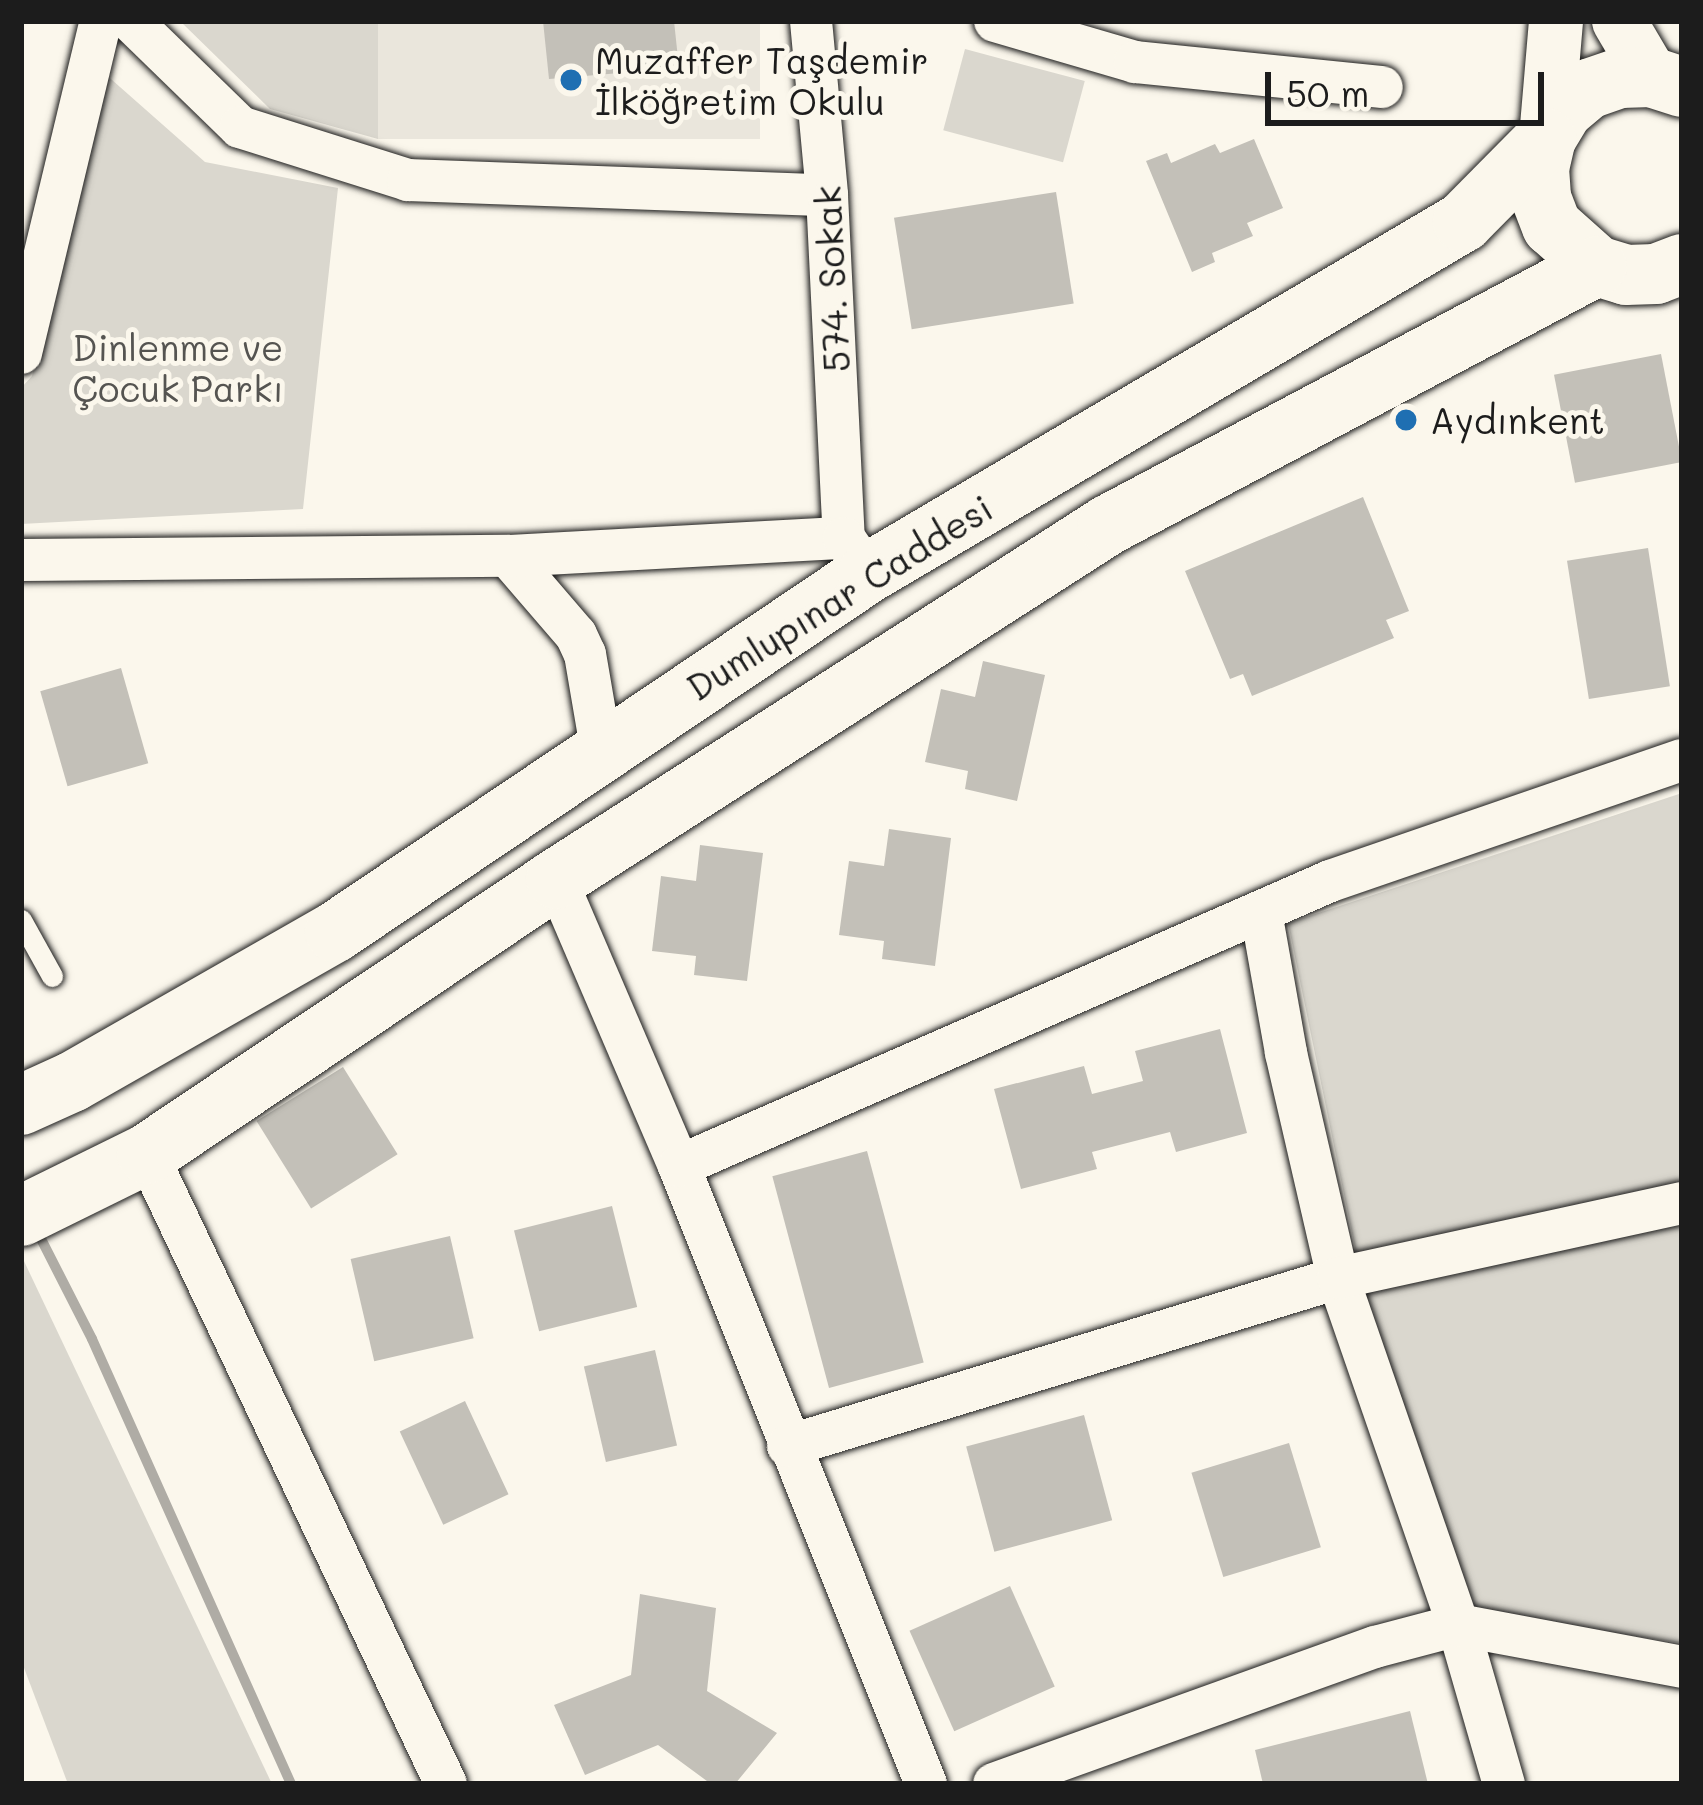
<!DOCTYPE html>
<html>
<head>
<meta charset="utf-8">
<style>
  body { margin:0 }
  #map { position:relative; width:1703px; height:1805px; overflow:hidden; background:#fbf7ec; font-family:Mali,sans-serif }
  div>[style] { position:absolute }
  .built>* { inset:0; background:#eae6dc; transform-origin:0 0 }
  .green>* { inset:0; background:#dad7ce; transform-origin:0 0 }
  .stream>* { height:10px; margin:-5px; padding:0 5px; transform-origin:5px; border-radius:5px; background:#afaca5 }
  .building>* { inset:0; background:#c3c0b8; transform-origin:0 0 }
  .roads { filter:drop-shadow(0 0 3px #1c1c1c) drop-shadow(0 0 3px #1c1c1c) }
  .service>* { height:21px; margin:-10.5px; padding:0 10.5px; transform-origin:10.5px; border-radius:10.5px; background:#fbf7ec }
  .minor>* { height:42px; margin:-21px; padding:0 21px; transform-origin:21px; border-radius:21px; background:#fbf7ec }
  .tertiary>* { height:54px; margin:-27px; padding:0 27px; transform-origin:27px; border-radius:27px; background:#fbf7ec }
  .secondary>* { height:60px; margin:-30px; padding:0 30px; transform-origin:30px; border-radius:30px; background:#fbf7ec }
  .dots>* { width:33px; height:33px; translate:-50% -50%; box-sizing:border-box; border:6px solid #fbf7ec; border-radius:50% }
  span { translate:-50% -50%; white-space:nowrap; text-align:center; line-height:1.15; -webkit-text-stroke:10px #fbf7ec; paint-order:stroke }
  .poi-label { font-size:36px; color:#1c1c1c }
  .left { translate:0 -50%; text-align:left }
  .street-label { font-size:36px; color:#1c1c1c }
  .park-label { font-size:36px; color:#555451 }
  .frame { position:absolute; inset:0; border:24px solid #1c1c1c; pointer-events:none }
  .scale { position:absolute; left:1265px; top:72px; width:279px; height:54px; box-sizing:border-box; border:6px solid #1c1c1c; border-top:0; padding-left:15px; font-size:36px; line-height:42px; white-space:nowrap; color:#1c1c1c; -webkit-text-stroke:9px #fbf7ec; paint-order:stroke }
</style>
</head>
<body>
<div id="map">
  <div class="built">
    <div style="left:378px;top:21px;width:382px;height:118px"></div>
  </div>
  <div class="green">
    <div style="clip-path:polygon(180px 21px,378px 21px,378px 139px,270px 109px)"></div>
    <div style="left:965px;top:49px;width:124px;height:84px;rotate:15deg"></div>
    <div style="clip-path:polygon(103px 72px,205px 162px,338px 188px,303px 509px,21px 524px,21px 388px,32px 376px)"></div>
    <div style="clip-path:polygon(1682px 793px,1682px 1643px,1474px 1613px,1365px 1296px,1288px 923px)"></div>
    <div style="clip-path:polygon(23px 1259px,272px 1784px,68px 1784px,21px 1660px)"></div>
  </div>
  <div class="stream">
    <div style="left:37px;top:1231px;width:121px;rotate:63deg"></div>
    <div style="left:92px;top:1339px;width:487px;rotate:65.9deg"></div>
  </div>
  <div class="building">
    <div style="clip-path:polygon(543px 21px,674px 21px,679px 68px,549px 79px)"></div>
    <div style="clip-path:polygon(1254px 139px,1283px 208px,1247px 223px,1253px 236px,1212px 253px,1215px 262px,1192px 272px,1146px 161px,1167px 153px,1171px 163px,1215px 144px,1220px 153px)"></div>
    <div style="left:1056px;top:192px;width:113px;height:164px;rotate:81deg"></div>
    <div style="left:1661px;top:354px;width:110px;height:109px;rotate:79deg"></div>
    <div style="clip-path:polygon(1363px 497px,1409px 611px,1386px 620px,1394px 638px,1252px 696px,1243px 674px,1230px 679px,1185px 571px)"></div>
    <div style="left:1648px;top:548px;width:140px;height:82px;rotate:81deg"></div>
    <div style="clip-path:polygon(983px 661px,1045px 675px,1017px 801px,965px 789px,968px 771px,925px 762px,941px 689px,975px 697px)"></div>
    <div style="left:121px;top:668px;width:99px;height:84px;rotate:74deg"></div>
    <div style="clip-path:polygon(889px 829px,951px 838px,935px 966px,882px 959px,884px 941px,839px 935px,849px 861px,884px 866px)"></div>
    <div style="clip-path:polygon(700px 845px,763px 853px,747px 981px,694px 975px,696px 956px,652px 951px,661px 876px,696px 881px)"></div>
    <div style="clip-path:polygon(1220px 1029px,1247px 1133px,1176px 1152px,1170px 1132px,1092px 1152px,1097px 1169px,1021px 1189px,994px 1089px,1084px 1066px,1092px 1094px,1143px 1081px,1135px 1051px)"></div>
    <div style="left:343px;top:1067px;width:103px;height:102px;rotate:58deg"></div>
    <div style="left:867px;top:1151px;width:219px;height:98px;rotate:75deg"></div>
    <div style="left:612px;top:1206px;width:104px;height:101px;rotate:76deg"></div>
    <div style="left:450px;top:1236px;width:105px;height:102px;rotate:77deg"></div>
    <div style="left:655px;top:1350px;width:98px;height:73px;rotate:77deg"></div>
    <div style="left:465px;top:1401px;width:103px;height:72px;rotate:65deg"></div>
    <div style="left:1084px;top:1415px;width:109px;height:122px;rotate:75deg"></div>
    <div style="left:1289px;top:1443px;width:109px;height:102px;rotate:73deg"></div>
    <div style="left:1010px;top:1586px;width:110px;height:110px;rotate:66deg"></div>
    <div style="clip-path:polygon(640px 1594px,716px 1608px,707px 1691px,777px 1733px,735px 1784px,711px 1784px,658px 1745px,585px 1775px,554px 1705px,631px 1675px)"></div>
    <div style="clip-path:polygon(1410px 1711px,1428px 1784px,1263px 1784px,1255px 1750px)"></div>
  </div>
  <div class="roads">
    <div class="service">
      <div style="left:21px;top:920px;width:64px;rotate:61deg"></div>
    </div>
    <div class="minor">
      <div style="left:131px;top:21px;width:152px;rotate:44.2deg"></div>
      <div style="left:240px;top:127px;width:176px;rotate:17.5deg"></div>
      <div style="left:408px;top:180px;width:419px;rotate:2.1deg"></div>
      <div style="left:811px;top:21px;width:175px;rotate:84.7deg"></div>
      <div style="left:827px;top:195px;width:343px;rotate:87.2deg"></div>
      <div style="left:995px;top:21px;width:146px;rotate:16.3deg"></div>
      <div style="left:1135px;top:62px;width:248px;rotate:5.8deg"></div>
      <div style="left:21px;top:353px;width:342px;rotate:-76.5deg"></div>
      <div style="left:508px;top:556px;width:104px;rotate:49.3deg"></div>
      <div style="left:576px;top:635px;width:21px;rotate:65deg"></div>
      <div style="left:585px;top:654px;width:95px;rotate:80.3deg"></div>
      <div style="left:21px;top:560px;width:487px;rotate:-0.5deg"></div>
      <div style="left:508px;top:556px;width:336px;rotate:-3.1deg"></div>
      <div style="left:844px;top:538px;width:42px;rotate:55.6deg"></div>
      <div style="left:556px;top:879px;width:312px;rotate:66.8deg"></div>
      <div style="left:679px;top:1166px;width:666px;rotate:68.21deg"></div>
      <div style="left:1261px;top:912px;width:143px;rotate:79.9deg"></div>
      <div style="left:1286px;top:1053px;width:231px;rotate:77deg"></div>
      <div style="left:1338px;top:1278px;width:367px;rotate:70.9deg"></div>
      <div style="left:1458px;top:1625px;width:166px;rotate:73.9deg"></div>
      <div style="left:147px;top:1154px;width:697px;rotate:64.61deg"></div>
      <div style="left:679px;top:1166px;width:711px;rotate:-23.64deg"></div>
      <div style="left:1330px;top:881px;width:372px;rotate:-19deg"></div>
      <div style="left:788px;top:1446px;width:575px;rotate:-16.99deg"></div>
      <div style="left:1338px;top:1278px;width:352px;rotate:-12.3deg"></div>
      <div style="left:994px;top:1784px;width:405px;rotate:-19.8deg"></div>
      <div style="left:1375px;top:1647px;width:86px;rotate:-14.8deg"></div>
      <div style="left:1458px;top:1625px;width:228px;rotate:10.6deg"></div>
    </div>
    <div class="tertiary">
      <div style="left:1619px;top:21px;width:65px;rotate:59.5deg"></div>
      <div style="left:1546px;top:138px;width:117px;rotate:-85.1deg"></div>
    </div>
    <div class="secondary">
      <div style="left:1682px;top:87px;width:32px;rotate:-162deg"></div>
      <div style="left:1652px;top:77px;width:32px;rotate:178deg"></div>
      <div style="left:1620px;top:78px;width:34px;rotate:161deg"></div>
      <div style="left:1588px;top:89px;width:33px;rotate:140deg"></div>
      <div style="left:1563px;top:110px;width:33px;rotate:121deg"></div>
      <div style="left:1546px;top:138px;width:31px;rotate:103deg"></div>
      <div style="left:1539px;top:168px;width:30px;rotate:86deg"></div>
      <div style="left:1541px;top:198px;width:30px;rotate:69deg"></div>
      <div style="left:1552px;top:226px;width:60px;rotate:41.6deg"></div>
      <div style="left:1597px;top:266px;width:30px;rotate:17deg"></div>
      <div style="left:1626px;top:275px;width:30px;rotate:-2deg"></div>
      <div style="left:1656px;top:274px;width:28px;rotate:-21deg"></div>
      <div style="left:21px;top:1105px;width:56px;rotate:-24.3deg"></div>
      <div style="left:72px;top:1082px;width:303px;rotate:-29.7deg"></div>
      <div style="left:335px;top:932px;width:643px;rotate:-33.96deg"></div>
      <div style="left:868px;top:573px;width:691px;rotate:-30.54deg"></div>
      <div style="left:1463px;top:222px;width:118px;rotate:-45.3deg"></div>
      <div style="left:21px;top:1216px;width:140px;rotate:-26.2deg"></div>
      <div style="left:147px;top:1154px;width:493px;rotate:-33.9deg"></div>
      <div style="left:556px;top:879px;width:656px;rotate:-32.67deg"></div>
      <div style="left:1108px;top:525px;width:553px;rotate:-27.91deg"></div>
    </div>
  </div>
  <div class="dots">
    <div style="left:571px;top:80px;background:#1f6fb2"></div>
    <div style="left:1406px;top:420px;background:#1f6fb2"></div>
  </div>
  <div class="poi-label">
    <span class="left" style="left:595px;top:80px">Muzaffer Taşdemir<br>İlköğretim Okulu</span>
    <span class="left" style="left:1430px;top:420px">Aydınkent</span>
  </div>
  <div class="street-label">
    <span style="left:831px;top:279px;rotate:-93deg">574. Sokak</span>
    <span style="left:839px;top:597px;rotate:-32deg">Dumlupınar Caddesi</span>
  </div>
  <div class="park-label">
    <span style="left:178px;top:367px">Dinlenme ve<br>Çocuk Parkı</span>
  </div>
  <div class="frame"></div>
  <div class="scale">50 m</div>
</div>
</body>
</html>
